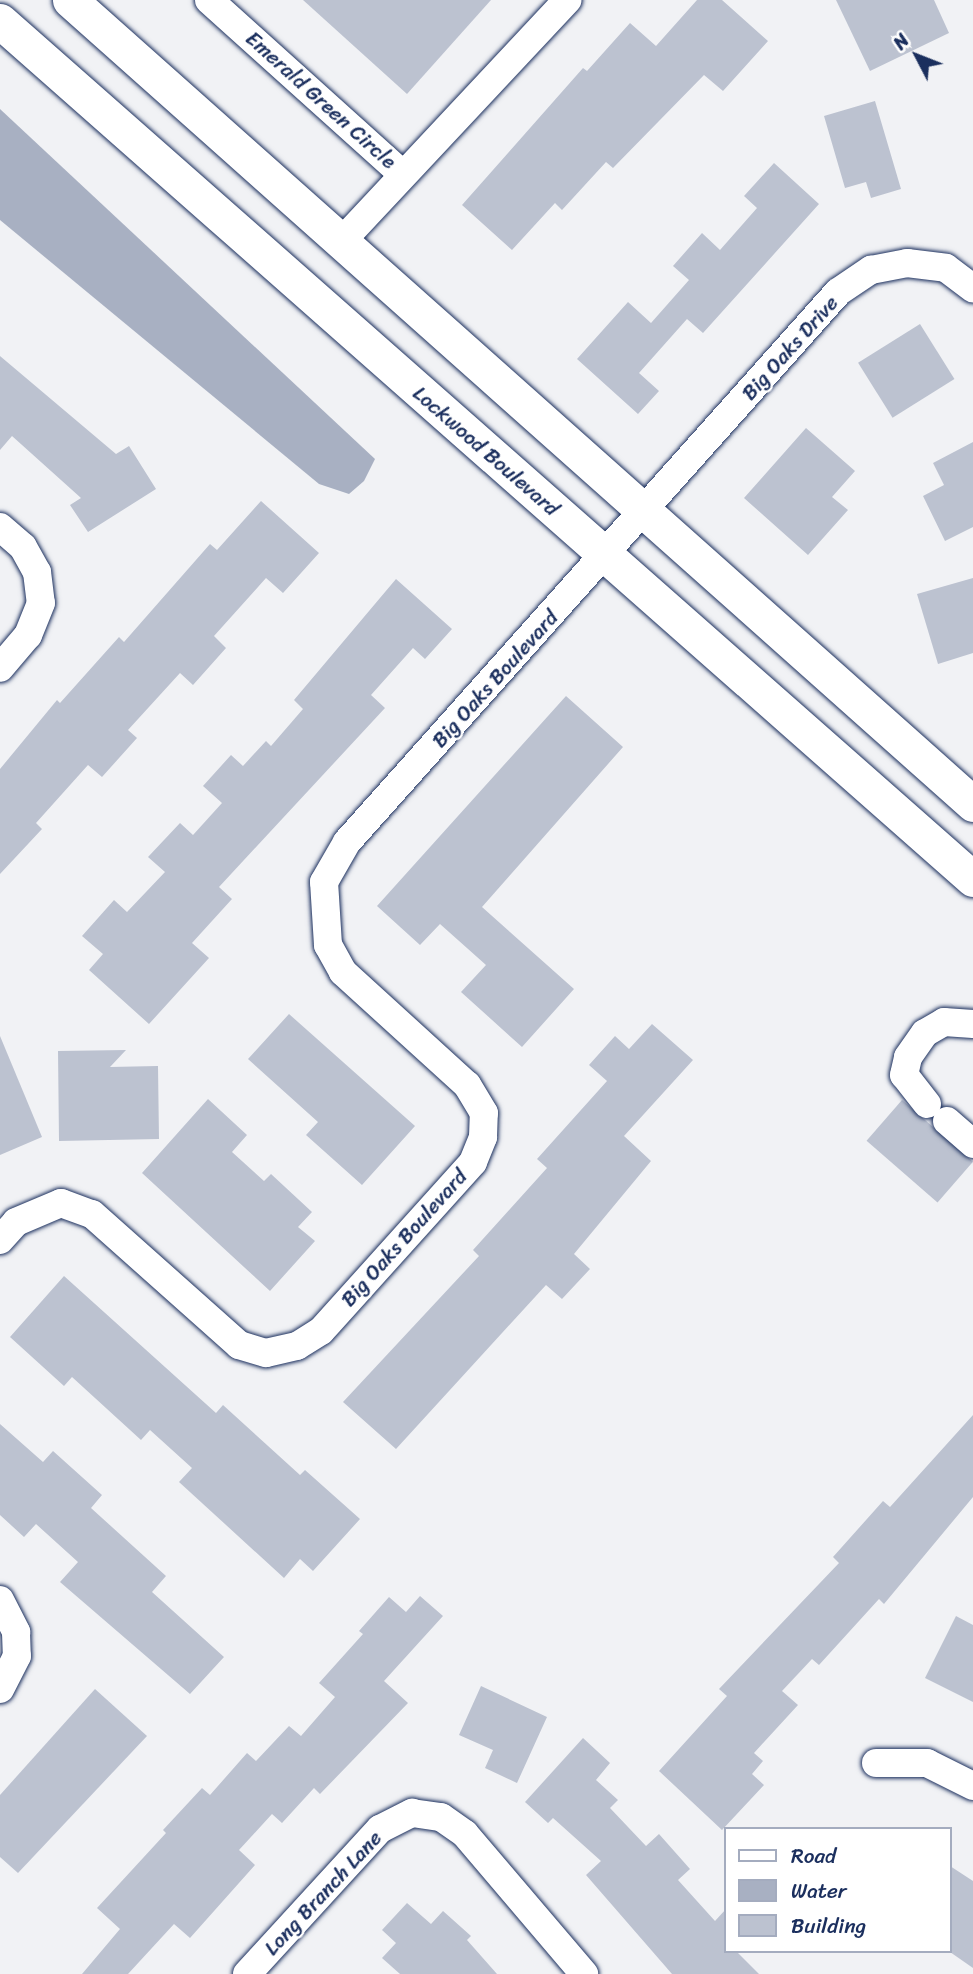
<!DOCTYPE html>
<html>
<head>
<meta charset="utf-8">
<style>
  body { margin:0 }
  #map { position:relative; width:973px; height:1974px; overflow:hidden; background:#f1f2f5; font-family:Sriracha,sans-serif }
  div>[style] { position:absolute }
  .water>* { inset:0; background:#a8b0c2 }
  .building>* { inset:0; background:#bcc2d0; transform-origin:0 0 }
  .roads { filter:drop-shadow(0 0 2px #1b2f5e) drop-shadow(0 0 2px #1b2f5e) }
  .minor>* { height:28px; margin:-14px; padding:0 14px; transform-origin:14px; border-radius:14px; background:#fff }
  .major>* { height:35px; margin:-17.5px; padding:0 17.5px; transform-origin:17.5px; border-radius:17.5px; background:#fff }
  span { translate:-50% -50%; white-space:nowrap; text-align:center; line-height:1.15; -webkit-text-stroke:5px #fff; paint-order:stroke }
  .street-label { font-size:21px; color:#1b2f5e }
  .legend { position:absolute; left:724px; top:1827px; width:228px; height:126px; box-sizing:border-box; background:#fff; border:2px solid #a4acbf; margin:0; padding:9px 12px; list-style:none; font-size:21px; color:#1b2f5e }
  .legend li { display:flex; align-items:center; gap:14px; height:35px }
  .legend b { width:35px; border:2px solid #a4acbf }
  .north { position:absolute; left:882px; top:21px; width:70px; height:70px; -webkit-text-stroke:5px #fff; paint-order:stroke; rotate:312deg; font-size:19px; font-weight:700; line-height:28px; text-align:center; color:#1b2f5e }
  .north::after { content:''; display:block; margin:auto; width:24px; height:32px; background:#1b2f5e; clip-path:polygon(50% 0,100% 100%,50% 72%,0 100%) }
</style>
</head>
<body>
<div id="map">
  <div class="water">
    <div style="clip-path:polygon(0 109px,375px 459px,364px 481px,349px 494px,319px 484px,0 220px)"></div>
  </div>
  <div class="building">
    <div style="clip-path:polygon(303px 0,491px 0,407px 94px)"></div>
    <div style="clip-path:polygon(697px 0,722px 0,768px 41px,723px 91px,704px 75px,613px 168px,606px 162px,562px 210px,555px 203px,512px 250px,462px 205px,583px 68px,587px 71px,630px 23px,656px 46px)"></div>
    <div style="clip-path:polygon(836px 0,934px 0,949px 33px,870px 71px)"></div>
    <div style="clip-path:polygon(875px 101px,901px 189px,871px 198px,866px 182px,845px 188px,824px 116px)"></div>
    <div style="clip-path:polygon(774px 163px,819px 204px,703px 333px,687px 319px,639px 373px,659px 391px,638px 414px,577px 359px,628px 302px,651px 323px,689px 280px,673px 266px,702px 233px,720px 250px,757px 208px,744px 196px)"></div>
    <div style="left:920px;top:324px;width:65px;height:73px;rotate:58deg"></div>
    <div style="clip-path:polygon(0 356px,116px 454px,129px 446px,156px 489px,88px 532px,70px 505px,81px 498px,12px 436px,0 450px)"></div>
    <div style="clip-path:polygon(806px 428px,855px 471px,832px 497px,848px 510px,808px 555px,744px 498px)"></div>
    <div style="clip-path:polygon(973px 442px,973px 527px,945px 541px,923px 496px,944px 485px,933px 463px)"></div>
    <div style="clip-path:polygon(261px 501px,319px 553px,283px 593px,266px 578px,214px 636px,226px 648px,193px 685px,180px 673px,128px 730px,137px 738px,102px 777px,88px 765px,36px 823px,42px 829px,0 874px,0 769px,57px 700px,60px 703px,119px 637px,124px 642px,210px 544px,217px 550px)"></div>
    <div style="clip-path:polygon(973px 578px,973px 653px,938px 664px,917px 594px)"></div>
    <div style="clip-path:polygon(396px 579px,452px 629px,425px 659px,413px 648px,371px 695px,385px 708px,219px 887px,232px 899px,192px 943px,209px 958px,149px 1024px,89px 970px,103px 954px,82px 936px,114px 900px,127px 912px,165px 872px,148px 857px,180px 823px,193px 835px,222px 803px,203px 786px,231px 755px,243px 766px,266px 741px,271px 746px,303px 709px,294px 700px)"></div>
    <div style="clip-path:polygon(566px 696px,623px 747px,482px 907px,574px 989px,522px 1047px,461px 992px,486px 965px,440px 924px,420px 945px,377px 906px)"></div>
    <div style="clip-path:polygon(289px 1014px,415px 1126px,362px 1185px,306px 1135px,318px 1122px,248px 1059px)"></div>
    <div style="clip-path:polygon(652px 1024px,693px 1060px,624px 1136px,651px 1161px,574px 1254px,590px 1269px,562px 1299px,546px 1285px,396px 1449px,343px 1402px,479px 1256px,473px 1250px,547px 1168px,537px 1159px,607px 1081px,589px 1065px,615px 1036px,629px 1049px)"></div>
    <div style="clip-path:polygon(0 1036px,42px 1137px,0 1155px)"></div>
    <div style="clip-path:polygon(126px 1050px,110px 1067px,158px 1066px,159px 1139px,59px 1141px,58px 1051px)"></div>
    <div style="clip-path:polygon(208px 1099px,247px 1135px,232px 1152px,264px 1181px,271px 1174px,312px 1212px,298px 1227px,315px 1241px,270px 1291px,142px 1173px)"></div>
    <div style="left:902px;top:1100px;width:94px;height:54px;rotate:41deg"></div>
    <div style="clip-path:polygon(64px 1276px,216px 1413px,223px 1405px,300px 1475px,305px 1470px,360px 1519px,313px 1571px,300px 1559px,284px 1578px,179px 1482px,192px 1468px,150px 1430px,141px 1440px,72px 1377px,64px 1386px,10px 1337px)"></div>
    <div style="clip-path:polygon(973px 1415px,973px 1497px,884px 1604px,879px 1599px,819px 1665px,812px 1659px,782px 1691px,798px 1705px,754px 1753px,763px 1761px,752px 1774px,764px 1785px,722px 1830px,659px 1771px,727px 1696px,719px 1689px,839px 1563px,833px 1557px,883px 1501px,890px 1507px)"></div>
    <div style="clip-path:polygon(0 1424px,43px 1462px,53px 1451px,102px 1495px,91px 1508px,166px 1576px,152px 1592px,224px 1657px,190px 1694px,60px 1582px,78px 1562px,36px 1524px,24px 1537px,0 1515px)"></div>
    <div style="clip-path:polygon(420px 1596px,443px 1616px,384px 1681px,408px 1703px,320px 1794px,314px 1788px,282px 1823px,272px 1814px,239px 1850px,255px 1865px,190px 1938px,174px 1924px,128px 1974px,82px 1974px,120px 1929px,97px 1908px,166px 1833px,163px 1830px,202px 1788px,210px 1795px,247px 1753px,256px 1761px,289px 1726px,301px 1736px,335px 1697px,319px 1683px,363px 1634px,359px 1631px,389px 1597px,406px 1612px)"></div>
    <div style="clip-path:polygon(956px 1616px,973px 1625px,973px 1702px,925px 1678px)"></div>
    <div style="clip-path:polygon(481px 1686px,547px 1717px,517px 1783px,485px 1768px,493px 1750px,459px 1735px)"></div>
    <div style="clip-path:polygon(95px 1689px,147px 1736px,18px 1873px,0 1857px,0 1795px)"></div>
    <div style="clip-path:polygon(583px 1738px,610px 1763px,596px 1780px,618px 1800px,610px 1808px,646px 1846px,659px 1834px,690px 1869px,678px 1880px,715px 1921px,726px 1909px,726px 1951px,736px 1951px,759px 1974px,672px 1974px,586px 1875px,601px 1861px,553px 1818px,548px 1823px,525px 1802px)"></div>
    <div style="clip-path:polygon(950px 1866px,973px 1881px,973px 1968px,950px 1952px)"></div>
    <div style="clip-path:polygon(407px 1903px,431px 1924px,443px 1911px,471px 1936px,467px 1940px,497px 1974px,400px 1974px,382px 1958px,396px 1943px,382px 1930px)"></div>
  </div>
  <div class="roads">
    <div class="minor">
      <div style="left:209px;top:0;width:258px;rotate:42deg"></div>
      <div style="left:340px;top:243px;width:333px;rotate:-46.9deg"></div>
      <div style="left:0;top:527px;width:30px;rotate:41deg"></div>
      <div style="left:23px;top:547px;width:29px;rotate:61deg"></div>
      <div style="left:37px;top:572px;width:31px;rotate:83deg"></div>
      <div style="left:41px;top:603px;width:35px;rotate:112deg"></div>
      <div style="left:28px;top:635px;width:43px;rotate:130.3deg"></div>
      <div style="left:927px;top:1104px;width:37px;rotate:-128deg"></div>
      <div style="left:904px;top:1075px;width:18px;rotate:-77deg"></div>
      <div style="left:908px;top:1057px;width:29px;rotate:-55deg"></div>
      <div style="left:925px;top:1033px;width:22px;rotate:-30deg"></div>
      <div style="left:944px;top:1022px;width:29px;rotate:4deg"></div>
      <div style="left:947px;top:1121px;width:35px;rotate:41deg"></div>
      <div style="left:0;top:1240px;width:24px;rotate:-48deg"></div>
      <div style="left:16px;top:1222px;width:49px;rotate:-22.9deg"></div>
      <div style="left:61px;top:1203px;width:33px;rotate:20deg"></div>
      <div style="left:92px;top:1214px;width:197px;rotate:41.7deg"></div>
      <div style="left:239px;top:1345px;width:28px;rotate:17deg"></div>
      <div style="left:266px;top:1353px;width:32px;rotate:-13deg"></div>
      <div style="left:297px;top:1346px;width:28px;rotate:-32deg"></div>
      <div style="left:321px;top:1331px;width:227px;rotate:-48deg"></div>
      <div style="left:473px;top:1162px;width:27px;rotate:-68deg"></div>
      <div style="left:483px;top:1137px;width:24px;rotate:-88deg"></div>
      <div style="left:484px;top:1113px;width:33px;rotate:-121deg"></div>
      <div style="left:467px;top:1085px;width:168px;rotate:-137.7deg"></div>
      <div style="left:343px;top:972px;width:31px;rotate:-119deg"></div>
      <div style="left:328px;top:945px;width:63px;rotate:-93.6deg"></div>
      <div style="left:324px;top:882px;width:46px;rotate:-60.1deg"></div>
      <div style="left:347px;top:842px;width:737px;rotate:-48.24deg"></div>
      <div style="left:838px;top:292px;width:40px;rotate:-34deg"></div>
      <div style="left:871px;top:270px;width:37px;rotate:-11deg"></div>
      <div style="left:907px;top:263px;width:39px;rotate:7deg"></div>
      <div style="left:946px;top:268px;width:34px;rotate:37deg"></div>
      <div style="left:0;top:1600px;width:36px;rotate:63deg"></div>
      <div style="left:16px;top:1632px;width:24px;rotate:88deg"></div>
      <div style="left:17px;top:1656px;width:37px;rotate:117deg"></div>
      <div style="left:876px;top:1763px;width:51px"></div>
      <div style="left:927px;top:1763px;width:51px;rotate:26.6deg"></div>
      <div style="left:247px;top:1974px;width:197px;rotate:-47.5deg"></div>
      <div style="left:380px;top:1829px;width:36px;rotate:-27deg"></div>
      <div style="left:412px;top:1813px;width:29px;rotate:8deg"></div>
      <div style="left:441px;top:1817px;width:29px;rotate:35deg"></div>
      <div style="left:465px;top:1834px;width:184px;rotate:49.6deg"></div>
    </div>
    <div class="major">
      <div style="left:70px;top:0;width:1209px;rotate:41.68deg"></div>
      <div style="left:0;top:21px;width:1297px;rotate:41.41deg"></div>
    </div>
  </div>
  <div class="street-label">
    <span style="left:321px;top:100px;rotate:42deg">Emerald Green Circle</span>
    <span style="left:790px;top:348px;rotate:-48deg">Big Oaks Drive</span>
    <span style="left:486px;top:451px;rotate:41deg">Lockwood Boulevard</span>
    <span style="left:495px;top:679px;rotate:-48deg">Big Oaks Boulevard</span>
    <span style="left:404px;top:1238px;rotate:-48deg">Big Oaks Boulevard</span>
    <span style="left:323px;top:1893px;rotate:-47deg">Long Branch Lane</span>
  </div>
  <ul class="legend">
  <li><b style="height:9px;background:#fff"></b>Road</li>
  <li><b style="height:19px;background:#a8b0c2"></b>Water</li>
  <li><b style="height:19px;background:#bcc2d0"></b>Building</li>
  </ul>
  <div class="north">N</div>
</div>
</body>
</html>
